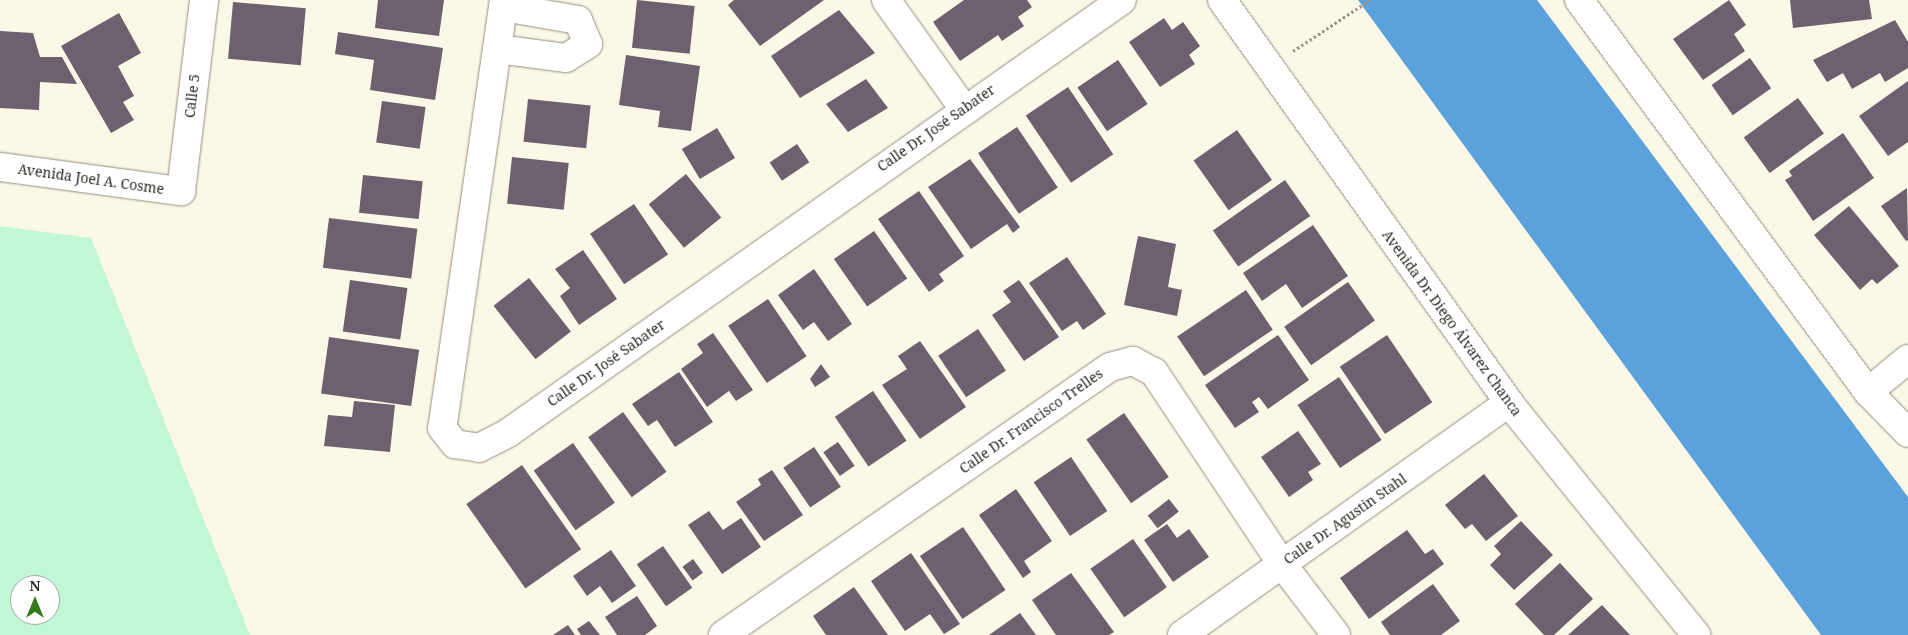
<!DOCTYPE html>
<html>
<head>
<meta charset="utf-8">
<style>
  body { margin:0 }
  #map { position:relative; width:1908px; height:635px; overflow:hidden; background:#fcf8e7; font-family:"Noto Serif",serif }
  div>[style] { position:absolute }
  .green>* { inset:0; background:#c1f7d6 }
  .water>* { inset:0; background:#5ba1db }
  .building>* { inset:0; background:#6c616e; transform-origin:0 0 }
  .path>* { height:3px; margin-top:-1.5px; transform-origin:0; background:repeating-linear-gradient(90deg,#98958a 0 2.5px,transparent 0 5px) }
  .roads { filter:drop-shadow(0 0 1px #949080) drop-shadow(0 0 1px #949080) }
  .minor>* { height:28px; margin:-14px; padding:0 14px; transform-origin:14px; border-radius:14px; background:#fff }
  span { translate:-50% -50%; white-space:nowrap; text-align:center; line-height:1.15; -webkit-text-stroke:5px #fff; paint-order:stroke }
  .street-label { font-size:14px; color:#2b2923 }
  .north { position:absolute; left:10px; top:575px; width:50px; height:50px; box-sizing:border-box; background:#fff; border:1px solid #aaa9a7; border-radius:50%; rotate:0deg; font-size:14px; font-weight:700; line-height:20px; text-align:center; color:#2b2923 }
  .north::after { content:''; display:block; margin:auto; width:18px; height:22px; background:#35791a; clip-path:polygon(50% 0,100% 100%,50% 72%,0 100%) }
</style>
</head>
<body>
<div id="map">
  <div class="green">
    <div style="clip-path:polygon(evenodd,0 226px,91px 238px,250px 635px,0 635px,0 226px,20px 585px,50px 585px,50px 615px,20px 615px,20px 585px)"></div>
  </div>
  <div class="water">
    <div style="clip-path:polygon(1358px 0,1537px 0,1908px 497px,1908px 635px,1821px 635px)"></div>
  </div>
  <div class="building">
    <div style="clip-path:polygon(378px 0,444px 0,439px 36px,375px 28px)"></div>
    <div style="left:637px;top:0;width:58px;height:48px;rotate:6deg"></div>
    <div style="clip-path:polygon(734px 0,824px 0,760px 46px,728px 5px)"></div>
    <div style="clip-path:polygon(964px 0,1027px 0,1032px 7px,1018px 17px,1024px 26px,1002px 41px,998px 35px,960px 61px,933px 22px)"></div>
    <div style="clip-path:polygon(1729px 0,1746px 25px,1734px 34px,1745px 51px,1703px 80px,1673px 39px)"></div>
    <div style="clip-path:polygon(1790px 0,1869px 0,1872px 19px,1793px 28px)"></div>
    <div style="left:233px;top:2px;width:73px;height:57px;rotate:5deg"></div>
    <div style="clip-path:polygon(839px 10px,875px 53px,800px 98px,771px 56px)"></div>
    <div style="clip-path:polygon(119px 13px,141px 53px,118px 66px,134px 96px,123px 102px,134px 120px,111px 133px,61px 46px)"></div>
    <div style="clip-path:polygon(1164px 18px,1172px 30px,1183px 22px,1200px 46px,1189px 55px,1195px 64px,1160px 87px,1129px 42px)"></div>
    <div style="clip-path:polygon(1895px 20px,1908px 42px,1908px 68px,1885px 82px,1880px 73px,1852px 89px,1843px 73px,1827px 82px,1813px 60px)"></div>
    <div style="clip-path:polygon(0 31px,33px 33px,40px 57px,62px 57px,77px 84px,40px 82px,39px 110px,0 108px)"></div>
    <div style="clip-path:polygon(338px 32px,443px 48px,435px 100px,370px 90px,374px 60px,335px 54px)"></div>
    <div style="clip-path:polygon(626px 55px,700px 66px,691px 131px,658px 127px,660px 111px,619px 105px)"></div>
    <div style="left:1750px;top:58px;width:37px;height:47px;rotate:55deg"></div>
    <div style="left:1118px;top:60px;width:53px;height:49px;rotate:56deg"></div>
    <div style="clip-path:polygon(866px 79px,888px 108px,848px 132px,826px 104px)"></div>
    <div style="clip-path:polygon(1908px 81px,1908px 142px,1888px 156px,1859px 116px)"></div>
    <div style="left:1068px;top:87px;width:81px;height:51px;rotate:56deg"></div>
    <div style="left:1798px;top:98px;width:44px;height:67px;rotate:54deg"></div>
    <div style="left:528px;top:99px;width:63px;height:43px;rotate:6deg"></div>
    <div style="left:382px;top:101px;width:44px;height:42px;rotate:8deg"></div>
    <div style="left:1017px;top:127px;width:73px;height:47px;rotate:56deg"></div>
    <div style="left:717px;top:128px;width:35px;height:41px;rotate:59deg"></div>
    <div style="left:1237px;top:130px;width:61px;height:53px;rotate:55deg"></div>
    <div style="clip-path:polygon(1843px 133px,1874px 178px,1813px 221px,1785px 180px,1792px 176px,1789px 171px)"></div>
    <div style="left:797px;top:144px;width:22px;height:33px;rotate:56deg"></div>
    <div style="left:512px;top:157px;width:57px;height:47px;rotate:6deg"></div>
    <div style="clip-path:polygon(970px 159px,1020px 227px,1013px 233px,1007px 224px,971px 249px,928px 187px)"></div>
    <div style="left:686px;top:174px;width:56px;height:48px;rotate:51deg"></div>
    <div style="left:363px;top:175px;width:60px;height:38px;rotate:6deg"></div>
    <div style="left:1285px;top:180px;width:44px;height:88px;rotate:55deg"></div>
    <div style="clip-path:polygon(1907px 188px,1908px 240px,1906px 241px,1881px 206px)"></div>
    <div style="clip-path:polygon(919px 191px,964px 256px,939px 274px,944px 281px,929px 292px,878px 219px)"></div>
    <div style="left:634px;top:204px;width:61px;height:53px;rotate:56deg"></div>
    <div style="clip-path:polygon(1849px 206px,1899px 266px,1877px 284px,1872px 279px,1860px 290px,1814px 235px)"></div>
    <div style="left:329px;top:218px;width:89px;height:50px;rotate:7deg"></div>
    <div style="clip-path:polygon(1313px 225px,1348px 276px,1302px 308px,1286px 284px,1262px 301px,1243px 273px)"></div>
    <div style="left:874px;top:231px;width:58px;height:49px;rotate:55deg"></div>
    <div style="clip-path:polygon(1138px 236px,1176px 244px,1168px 287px,1182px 290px,1177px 316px,1124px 305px)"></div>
    <div style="clip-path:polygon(583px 250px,617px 299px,579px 325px,560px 296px,570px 288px,555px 269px)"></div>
    <div style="clip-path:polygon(1067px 257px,1106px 314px,1083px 330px,1077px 321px,1062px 331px,1029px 283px)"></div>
    <div style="clip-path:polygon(814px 269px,852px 324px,828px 341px,814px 322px,803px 330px,778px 295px)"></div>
    <div style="left:529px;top:278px;width:68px;height:45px;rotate:52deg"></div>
    <div style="left:350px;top:280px;width:58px;height:52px;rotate:8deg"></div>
    <div style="clip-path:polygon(1019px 280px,1059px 337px,1024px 361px,992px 315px,1011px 302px,1003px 291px)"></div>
    <div style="left:1348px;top:282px;width:47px;height:78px;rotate:55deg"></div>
    <div style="left:1246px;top:290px;width:48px;height:83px;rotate:56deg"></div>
    <div style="left:768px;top:299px;width:69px;height:48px;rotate:56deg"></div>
    <div style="left:978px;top:329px;width:50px;height:48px;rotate:56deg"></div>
    <div style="clip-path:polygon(713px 333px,753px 390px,736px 401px,729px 391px,707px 407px,681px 369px,703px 353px,697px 344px)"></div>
    <div style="clip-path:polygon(1278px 335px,1309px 380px,1268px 409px,1259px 397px,1252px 402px,1259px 412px,1235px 428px,1205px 385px)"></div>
    <div style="left:1387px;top:335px;width:81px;height:57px;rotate:56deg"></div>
    <div style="left:329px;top:337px;width:91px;height:57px;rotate:8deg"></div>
    <div style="clip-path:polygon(920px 341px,966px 407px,920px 439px,882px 385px,907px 369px,898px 356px)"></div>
    <div style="clip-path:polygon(821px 364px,830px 377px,815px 387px,810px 379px)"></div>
    <div style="clip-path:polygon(679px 372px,713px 422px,675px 447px,657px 420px,648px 426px,632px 404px)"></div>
    <div style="left:1339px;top:377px;width:76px;height:50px;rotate:56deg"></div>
    <div style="left:873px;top:391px;width:60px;height:46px;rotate:56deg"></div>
    <div style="clip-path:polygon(354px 401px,395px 405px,390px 452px,324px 446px,328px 415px,352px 417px)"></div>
    <div style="left:623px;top:412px;width:74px;height:43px;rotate:54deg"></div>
    <div style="left:1124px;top:413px;width:78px;height:46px;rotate:55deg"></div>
    <div style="clip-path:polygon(1298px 431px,1321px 464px,1308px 472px,1313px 480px,1289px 497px,1261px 457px)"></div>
    <div style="left:838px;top:442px;width:29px;height:18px;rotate:55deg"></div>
    <div style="left:573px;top:443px;width:73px;height:48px;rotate:55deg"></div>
    <div style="left:814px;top:447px;width:48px;height:37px;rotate:56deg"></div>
    <div style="left:1071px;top:457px;width:65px;height:45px;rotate:56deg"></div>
    <div style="left:522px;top:465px;width:103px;height:68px;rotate:55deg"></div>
    <div style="clip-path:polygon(772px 470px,803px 515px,764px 541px,736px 502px,761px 485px,758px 479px)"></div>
    <div style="clip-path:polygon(1484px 474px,1518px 516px,1486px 541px,1472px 524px,1465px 529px,1445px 505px)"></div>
    <div style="clip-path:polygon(1016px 489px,1052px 541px,1024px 561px,1031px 572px,1023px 578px,979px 515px)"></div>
    <div style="left:1169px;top:499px;width:16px;height:27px;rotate:52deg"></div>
    <div style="clip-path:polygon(709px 511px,723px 530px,741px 518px,761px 547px,722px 574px,688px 525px)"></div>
    <div style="clip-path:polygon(1521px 521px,1553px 555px,1514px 590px,1490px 565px,1501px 554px,1494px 546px)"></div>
    <div style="clip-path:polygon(1167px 524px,1177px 538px,1189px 529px,1209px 557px,1173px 582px,1144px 540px)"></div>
    <div style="left:963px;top:527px;width:76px;height:52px;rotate:56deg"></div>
    <div style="clip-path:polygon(1407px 530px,1425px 554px,1433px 549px,1444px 564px,1369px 619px,1340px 578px)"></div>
    <div style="left:1133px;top:539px;width:59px;height:52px;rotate:55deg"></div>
    <div style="left:663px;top:546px;width:51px;height:32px;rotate:55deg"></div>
    <div style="clip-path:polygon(611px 550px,636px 586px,612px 603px,600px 586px,587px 596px,573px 576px)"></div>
    <div style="clip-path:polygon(911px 553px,960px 624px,944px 634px,930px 614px,905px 631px,871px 581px)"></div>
    <div style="left:693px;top:559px;width:17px;height:13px;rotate:54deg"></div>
    <div style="clip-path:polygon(1560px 563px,1593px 599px,1554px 635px,1544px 635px,1515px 604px)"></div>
    <div style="clip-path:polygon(1071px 573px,1114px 632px,1109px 635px,1056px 635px,1032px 600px)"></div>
    <div style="clip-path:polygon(1433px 584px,1460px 621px,1441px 635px,1390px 635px,1381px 622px)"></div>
    <div style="clip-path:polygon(854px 587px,888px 635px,826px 635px,813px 616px)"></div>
    <div style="clip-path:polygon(637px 596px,657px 626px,645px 635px,617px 635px,605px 617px)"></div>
    <div style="clip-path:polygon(1602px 605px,1630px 635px,1568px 635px)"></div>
    <div style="clip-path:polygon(1020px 613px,1036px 635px,989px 635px)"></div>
    <div style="clip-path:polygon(589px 621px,600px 635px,581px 635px,577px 629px)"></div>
    <div style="clip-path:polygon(568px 625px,575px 635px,553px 635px)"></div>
  </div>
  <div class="path">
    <div style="left:1293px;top:51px;width:92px;rotate:-33.5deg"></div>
  </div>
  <div class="roads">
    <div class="minor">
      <div style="left:504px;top:0;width:432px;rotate:98.2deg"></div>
      <div style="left:442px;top:428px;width:21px;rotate:51deg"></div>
      <div style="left:455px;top:444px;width:24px;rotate:9deg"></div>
      <div style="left:479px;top:448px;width:33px;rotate:-27deg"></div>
      <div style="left:508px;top:433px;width:751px;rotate:-35.19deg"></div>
      <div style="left:886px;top:0;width:134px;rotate:54.4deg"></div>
      <div style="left:1222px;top:0;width:495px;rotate:54.5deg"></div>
      <div style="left:1509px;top:403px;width:298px;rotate:51.1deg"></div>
      <div style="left:1579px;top:0;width:487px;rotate:53.6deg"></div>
      <div style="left:1868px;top:392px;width:57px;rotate:45.7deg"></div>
      <div style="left:498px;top:49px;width:69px;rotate:7.5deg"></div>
      <div style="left:566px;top:58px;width:26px;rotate:-32deg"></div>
      <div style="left:588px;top:44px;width:26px;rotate:-113deg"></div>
      <div style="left:578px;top:20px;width:76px;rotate:-170.2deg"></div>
      <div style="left:0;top:167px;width:183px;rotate:7.6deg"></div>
      <div style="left:181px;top:191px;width:192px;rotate:-83.1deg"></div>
      <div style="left:1868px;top:392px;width:52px;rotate:-39.5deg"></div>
      <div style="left:723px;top:635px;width:471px;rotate:-34.7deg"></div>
      <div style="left:1110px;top:367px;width:24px;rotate:-15deg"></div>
      <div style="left:1133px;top:361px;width:24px;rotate:28deg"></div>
      <div style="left:1154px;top:372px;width:231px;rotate:56.3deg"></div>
      <div style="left:1282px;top:564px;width:89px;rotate:52.7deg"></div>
      <div style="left:1182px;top:635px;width:401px;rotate:-35.4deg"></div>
    </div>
  </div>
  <div class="street-label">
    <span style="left:192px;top:96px;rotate:-83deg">Calle 5</span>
    <span style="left:936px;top:128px;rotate:-35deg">Calle Dr. José Sabater</span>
    <span style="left:91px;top:179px;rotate:8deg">Avenida Joel A. Cosme</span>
    <span style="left:1452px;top:323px;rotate:54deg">Avenida Dr. Diego Álvarez Chanca</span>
    <span style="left:606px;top:363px;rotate:-35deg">Calle Dr. José Sabater</span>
    <span style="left:1031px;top:421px;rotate:-35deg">Calle Dr. Francisco Trelles</span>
    <span style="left:1345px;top:519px;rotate:-35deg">Calle Dr. Agustin Stahl</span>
  </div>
  <div class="north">N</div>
</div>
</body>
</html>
